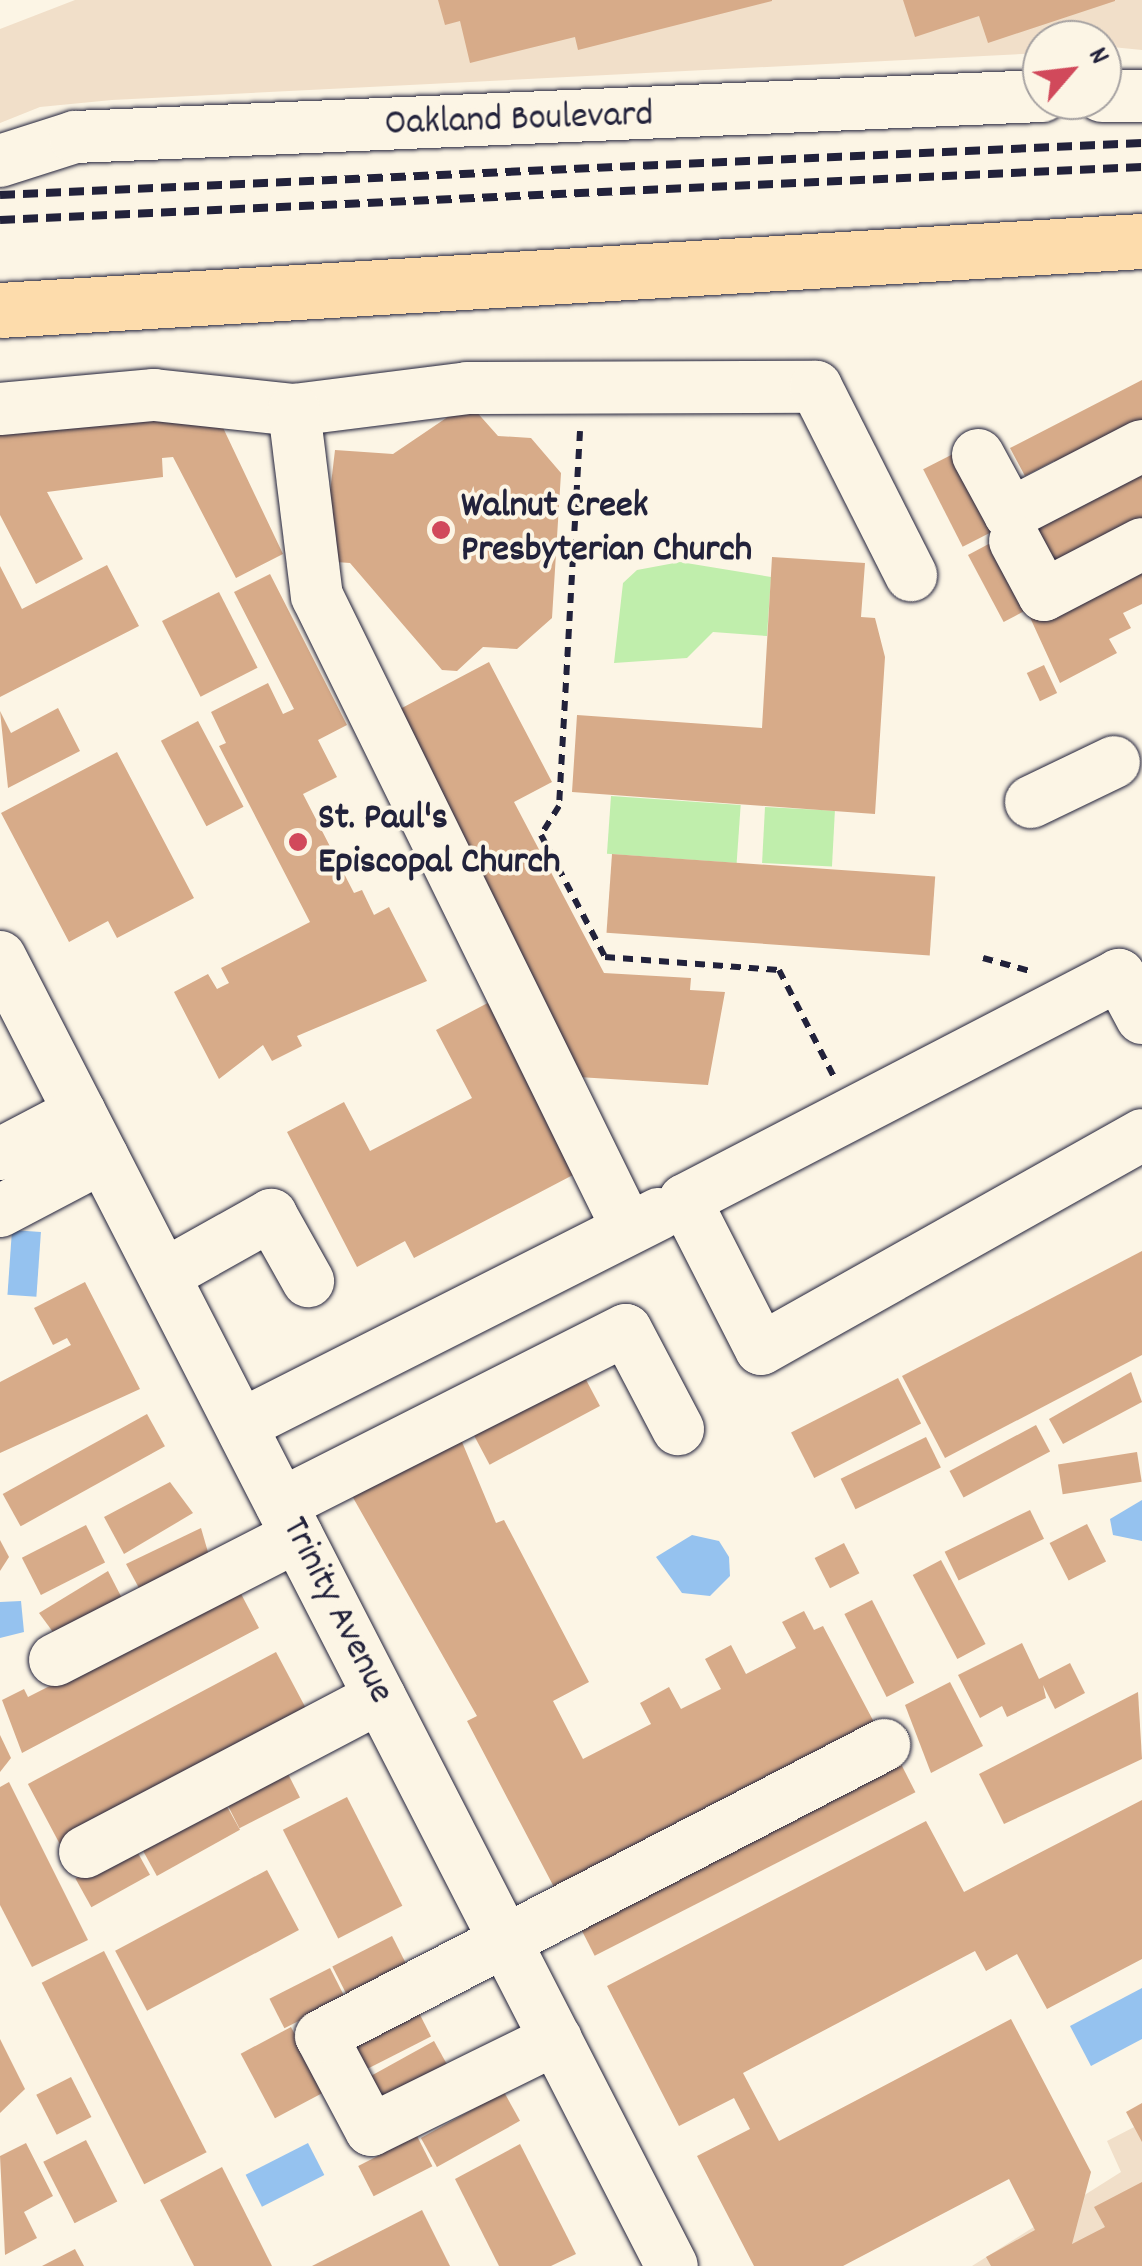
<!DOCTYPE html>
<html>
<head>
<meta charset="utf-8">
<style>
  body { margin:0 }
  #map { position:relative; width:1142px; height:2266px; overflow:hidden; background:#fcf5e5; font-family:Dekko,sans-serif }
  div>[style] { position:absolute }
  .built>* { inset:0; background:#f1dfc9 }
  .green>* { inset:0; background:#c0eeac; transform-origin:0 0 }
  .water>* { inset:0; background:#95c2ef; transform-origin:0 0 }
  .building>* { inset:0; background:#d7ab89; transform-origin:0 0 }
  .path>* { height:6px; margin-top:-3px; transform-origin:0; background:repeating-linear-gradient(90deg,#22223b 0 10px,transparent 0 18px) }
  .roads { filter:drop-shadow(0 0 2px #22223b) drop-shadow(0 0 2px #22223b) }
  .minor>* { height:52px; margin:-26px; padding:0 26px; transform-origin:26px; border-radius:26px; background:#fcf5e5 }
  .highway>* { height:55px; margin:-27.5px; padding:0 27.5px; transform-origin:27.5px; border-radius:27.5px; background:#fddcac }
  .rail>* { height:8px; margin-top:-4px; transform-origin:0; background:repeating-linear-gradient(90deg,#22223b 0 15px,transparent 0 23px) }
  .dots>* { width:28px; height:28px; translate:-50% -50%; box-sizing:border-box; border:5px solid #fcf5e5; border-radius:50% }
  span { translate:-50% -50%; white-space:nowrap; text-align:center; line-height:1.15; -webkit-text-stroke:8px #fcf5e5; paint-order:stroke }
  .street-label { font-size:38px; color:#22223b }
  .poi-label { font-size:38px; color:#22223b; font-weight:700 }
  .left { translate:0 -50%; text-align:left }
  .north { position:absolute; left:1022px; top:20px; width:100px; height:100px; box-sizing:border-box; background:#fcf5e5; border:2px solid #a5a1a1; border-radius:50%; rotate:62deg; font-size:28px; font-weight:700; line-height:40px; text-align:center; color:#22223b }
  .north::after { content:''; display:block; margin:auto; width:35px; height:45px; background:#d1495b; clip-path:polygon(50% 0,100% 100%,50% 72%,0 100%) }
</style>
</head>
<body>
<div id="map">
  <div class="built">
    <div style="clip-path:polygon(75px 0,1142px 0,1142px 50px,1042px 40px,1042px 53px,112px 100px,40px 107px,0 123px,0 29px)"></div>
    <div style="clip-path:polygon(1142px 2123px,1142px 2266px,972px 2266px,1121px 2172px,1107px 2141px)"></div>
  </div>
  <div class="green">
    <div style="clip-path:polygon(680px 562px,771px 577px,767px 636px,713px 632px,687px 658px,614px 663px,623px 583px,637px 570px)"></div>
    <div style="left:611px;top:796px;width:130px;height:58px;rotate:4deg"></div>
    <div style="left:765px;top:807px;width:70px;height:56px;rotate:3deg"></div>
  </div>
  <div class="water">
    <div style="left:12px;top:1230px;width:29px;height:65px;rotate:4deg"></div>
    <div style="clip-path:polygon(1142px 1500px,1142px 1541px,1113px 1535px,1110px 1519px)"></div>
    <div style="clip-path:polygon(692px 1535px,719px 1541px,729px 1557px,730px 1576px,710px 1596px,682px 1593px,656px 1557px)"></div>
    <div style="clip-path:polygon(21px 1601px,24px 1632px,0 1638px,0 1602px)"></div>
    <div style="clip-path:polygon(1142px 1988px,1142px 2039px,1091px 2066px,1070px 2026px)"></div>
    <div style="left:308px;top:2143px;width:36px;height:70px;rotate:63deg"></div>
  </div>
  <div class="building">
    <div style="clip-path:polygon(438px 0,772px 0,772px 1px,578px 50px,575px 37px,470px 63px,460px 21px,445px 25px)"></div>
    <div style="clip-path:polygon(903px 0,1115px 0,1115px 1px,988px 43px,979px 16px,915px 37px)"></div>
    <div style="clip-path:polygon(1142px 380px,1142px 437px,1063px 478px,1054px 461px,1025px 476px,1010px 448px)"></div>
    <div style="clip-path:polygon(461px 408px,474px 409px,498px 436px,531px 438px,561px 473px,552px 618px,517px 649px,483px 647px,457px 671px,442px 670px,350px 563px,322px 561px,335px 450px,393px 454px)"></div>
    <div style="clip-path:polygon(217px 415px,283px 554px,236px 578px,173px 457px,162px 458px,163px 477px,47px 492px,83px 559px,36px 584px,0 515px,0 430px)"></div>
    <div style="left:957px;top:452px;width:87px;height:38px;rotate:63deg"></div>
    <div style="clip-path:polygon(1142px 466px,1142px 533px,1057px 581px,1028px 525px)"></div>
    <div style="left:998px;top:539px;width:76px;height:34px;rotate:62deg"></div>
    <div style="clip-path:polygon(772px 557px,865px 563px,861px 617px,875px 618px,885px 657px,875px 814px,572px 792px,577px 715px,762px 728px)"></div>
    <div style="clip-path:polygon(1142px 558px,1142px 604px,1123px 613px,1131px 628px,1109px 639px,1117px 653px,1060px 683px,1028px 613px)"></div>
    <div style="clip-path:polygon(107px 565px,139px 626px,0 697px,0 566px,22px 609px)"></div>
    <div style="clip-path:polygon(270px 574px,347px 725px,318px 740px,337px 777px,303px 794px,354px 893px,362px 890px,374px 915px,389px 907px,427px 981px,297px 1036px,302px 1046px,272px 1061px,263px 1045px,219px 1079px,174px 992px,208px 974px,217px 989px,229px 983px,221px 968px,310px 922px,219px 746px,226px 743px,211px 712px,268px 683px,283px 714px,294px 709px,234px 592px)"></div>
    <div style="left:219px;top:592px;width:85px;height:64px;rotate:63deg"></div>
    <div style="clip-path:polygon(489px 662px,552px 782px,514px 802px,604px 973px,691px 978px,690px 990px,725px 992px,708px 1085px,578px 1077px,400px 709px)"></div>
    <div style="left:1044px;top:665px;width:31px;height:19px;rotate:65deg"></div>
    <div style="clip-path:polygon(58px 708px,80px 751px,8px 788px,0 711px,11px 733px)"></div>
    <div style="left:198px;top:721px;width:97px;height:42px;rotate:62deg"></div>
    <div style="clip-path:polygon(117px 752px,194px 898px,117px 938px,108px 921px,69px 942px,1px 813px)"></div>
    <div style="left:612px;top:854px;width:324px;height:79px;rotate:4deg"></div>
    <div style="clip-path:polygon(503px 995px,592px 1165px,414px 1258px,405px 1241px,357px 1267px,287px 1132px,344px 1102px,370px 1151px,472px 1098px,436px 1030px)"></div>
    <div style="clip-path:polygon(1142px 1251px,1142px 1355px,945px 1458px,902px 1376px)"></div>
    <div style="clip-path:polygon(85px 1282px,140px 1389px,0 1453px,0 1382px,71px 1345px,67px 1338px,53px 1345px,34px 1308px)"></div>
    <div style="clip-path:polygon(1131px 1372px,1142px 1402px,1063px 1444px,1049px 1419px)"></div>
    <div style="left:584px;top:1376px;width:34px;height:125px;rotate:62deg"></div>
    <div style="left:898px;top:1378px;width:51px;height:120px;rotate:63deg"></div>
    <div style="left:147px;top:1414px;width:37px;height:165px;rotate:61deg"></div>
    <div style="left:1036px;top:1425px;width:30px;height:98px;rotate:62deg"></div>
    <div style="clip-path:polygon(457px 1430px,496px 1523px,504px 1520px,589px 1682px,553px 1701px,583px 1759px,651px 1724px,640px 1703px,669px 1687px,681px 1709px,721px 1689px,705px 1659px,731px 1645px,746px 1674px,796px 1648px,782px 1622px,804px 1611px,814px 1630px,823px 1626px,875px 1724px,556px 1891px,467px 1721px,477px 1716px,347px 1487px)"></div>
    <div style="left:926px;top:1437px;width:34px;height:95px;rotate:64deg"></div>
    <div style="left:1137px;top:1452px;width:30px;height:80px;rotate:81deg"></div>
    <div style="clip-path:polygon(170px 1482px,193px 1513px,124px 1554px,104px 1517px)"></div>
    <div style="left:1030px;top:1510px;width:32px;height:95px;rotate:64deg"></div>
    <div style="left:1087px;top:1524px;width:42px;height:42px;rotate:63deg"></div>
    <div style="left:86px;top:1525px;width:42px;height:72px;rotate:63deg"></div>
    <div style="clip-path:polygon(201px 1528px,212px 1566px,146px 1601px,126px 1564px)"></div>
    <div style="clip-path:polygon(0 1540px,9px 1557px,0 1571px)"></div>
    <div style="left:844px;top:1543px;width:34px;height:33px;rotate:63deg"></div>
    <div style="left:941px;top:1560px;width:95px;height:32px;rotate:62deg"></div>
    <div style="clip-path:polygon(108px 1571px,127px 1608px,61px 1643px,39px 1613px)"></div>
    <div style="clip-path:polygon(239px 1590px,259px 1628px,22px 1753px,2px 1700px,24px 1689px,28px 1697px)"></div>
    <div style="left:872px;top:1600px;width:93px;height:31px;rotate:63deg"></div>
    <div style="clip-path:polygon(1022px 1643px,1039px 1679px,1070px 1663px,1085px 1693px,1055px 1709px,1043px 1685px,1046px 1698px,1007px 1717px,1002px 1706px,980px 1718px,958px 1675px)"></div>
    <div style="left:276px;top:1652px;width:73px;height:281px;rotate:62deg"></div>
    <div style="clip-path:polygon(950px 1682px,983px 1746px,931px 1773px,905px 1705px)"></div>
    <div style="clip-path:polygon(1138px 1692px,1142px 1759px,1004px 1824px,979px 1774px)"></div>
    <div style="clip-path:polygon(0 1735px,11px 1758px,0 1772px)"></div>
    <div style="left:900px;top:1762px;width:34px;height:360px;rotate:63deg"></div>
    <div style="left:285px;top:1768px;width:33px;height:68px;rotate:63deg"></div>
    <div style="clip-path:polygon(9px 1782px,88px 1940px,32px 1967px,0 1905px,0 1787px)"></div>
    <div style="left:347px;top:1797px;width:122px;height:72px;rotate:63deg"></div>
    <div style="clip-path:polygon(1142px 1800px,1142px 1959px,1047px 2009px,1017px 1954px,986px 1971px,975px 1951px,743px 2073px,779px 2141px,1011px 2019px,1091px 2172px,1072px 2244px,1105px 2227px,1094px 2207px,1142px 2182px,1142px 2266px,991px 2266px,986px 2257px,1035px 2230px,1009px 2179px,843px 2266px,754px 2266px,697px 2156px,750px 2129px,734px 2098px,679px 2126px,607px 1986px,926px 1821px,964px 1892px)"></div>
    <div style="left:224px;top:1801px;width:33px;height:95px;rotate:61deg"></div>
    <div style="left:134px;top:1846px;width:33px;height:67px;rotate:61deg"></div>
    <div style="left:267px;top:1870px;width:68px;height:172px;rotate:62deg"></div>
    <div style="left:392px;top:1936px;width:33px;height:67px;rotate:63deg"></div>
    <div style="left:104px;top:1951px;width:226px;height:70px;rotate:63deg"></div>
    <div style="left:330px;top:1968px;width:33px;height:68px;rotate:63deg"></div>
    <div style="left:416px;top:2007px;width:33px;height:96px;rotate:63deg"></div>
    <div style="left:291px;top:2027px;width:73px;height:57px;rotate:62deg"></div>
    <div style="clip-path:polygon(0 2039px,25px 2089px,0 2113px)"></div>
    <div style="left:434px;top:2041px;width:33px;height:95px;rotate:61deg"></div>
    <div style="left:71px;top:2077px;width:45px;height:39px;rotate:63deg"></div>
    <div style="left:504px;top:2092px;width:33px;height:95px;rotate:61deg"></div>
    <div style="clip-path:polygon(1142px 2103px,1142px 2142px,1126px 2112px)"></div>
    <div style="left:417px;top:2136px;width:34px;height:66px;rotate:63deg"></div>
    <div style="left:86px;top:2140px;width:69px;height:48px;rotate:63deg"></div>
    <div style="clip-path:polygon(26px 2143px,53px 2196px,24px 2212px,37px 2238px,5px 2255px,0 2156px)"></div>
    <div style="clip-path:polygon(520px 2144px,576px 2254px,551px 2266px,499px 2266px,455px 2179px)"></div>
    <div style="clip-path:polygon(222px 2167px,272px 2266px,194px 2266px,160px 2200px)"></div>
    <div style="clip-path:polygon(422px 2210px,450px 2266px,312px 2266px)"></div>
    <div style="clip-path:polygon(75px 2249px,84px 2266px,42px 2266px)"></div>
  </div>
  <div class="path">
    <div style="left:580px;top:431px;width:376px;rotate:93.2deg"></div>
    <div style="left:559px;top:806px;width:34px;rotate:122deg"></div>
    <div style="left:541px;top:835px;width:138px;rotate:62.3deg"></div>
    <div style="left:605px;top:957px;width:174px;rotate:4.3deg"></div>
    <div style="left:779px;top:970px;width:120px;rotate:62.8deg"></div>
    <div style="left:983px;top:958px;width:49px;rotate:15.5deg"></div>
  </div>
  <div class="roads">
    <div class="minor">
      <div style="left:1102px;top:96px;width:40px"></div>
      <div style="left:0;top:161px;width:79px;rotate:-17.7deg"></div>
      <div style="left:75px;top:137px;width:968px;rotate:-2.43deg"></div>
      <div style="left:0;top:409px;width:155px;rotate:-5.2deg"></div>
      <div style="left:154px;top:395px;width:141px;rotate:6.1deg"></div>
      <div style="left:294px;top:410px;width:174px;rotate:-7.2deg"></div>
      <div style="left:467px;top:388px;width:349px;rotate:-0.2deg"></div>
      <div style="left:816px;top:387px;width:211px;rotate:63.2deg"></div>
      <div style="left:294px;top:410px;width:187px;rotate:83deg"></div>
      <div style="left:317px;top:596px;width:705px;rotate:63.83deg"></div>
      <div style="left:978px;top:455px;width:67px;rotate:61.5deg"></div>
      <div style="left:1010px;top:514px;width:148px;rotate:-27.3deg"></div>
      <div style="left:1015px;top:541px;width:61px;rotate:61.8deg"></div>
      <div style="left:1044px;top:595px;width:110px;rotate:-27.5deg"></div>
      <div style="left:1031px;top:802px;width:92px;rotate:-25.7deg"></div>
      <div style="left:0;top:957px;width:1471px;rotate:62.83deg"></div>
      <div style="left:1142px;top:1018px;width:49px;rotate:-118.1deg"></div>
      <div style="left:1119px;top:975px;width:489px;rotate:152.6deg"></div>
      <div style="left:685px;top:1200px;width:167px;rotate:63deg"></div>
      <div style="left:761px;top:1349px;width:437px;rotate:-29.3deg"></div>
      <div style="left:0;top:1154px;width:90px;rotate:-27.7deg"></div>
      <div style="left:0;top:1211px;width:116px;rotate:-27.7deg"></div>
      <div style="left:164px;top:1275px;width:123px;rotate:-29.3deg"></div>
      <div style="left:271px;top:1215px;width:76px;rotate:60.7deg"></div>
      <div style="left:241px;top:1425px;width:468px;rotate:-26.8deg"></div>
      <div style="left:281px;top:1504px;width:386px;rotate:-26.8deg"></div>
      <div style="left:626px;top:1330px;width:112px;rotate:62.3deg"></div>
      <div style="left:55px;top:1660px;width:272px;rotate:-27.1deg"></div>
      <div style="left:85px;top:1852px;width:333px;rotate:-27.7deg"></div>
      <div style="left:556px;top:2039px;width:206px;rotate:153.8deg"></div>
      <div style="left:371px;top:2130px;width:106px;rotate:-118deg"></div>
      <div style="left:321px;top:2036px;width:634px;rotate:-27.33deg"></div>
    </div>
    <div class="highway">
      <div style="left:0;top:310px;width:1144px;rotate:-3.46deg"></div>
    </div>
  </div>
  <div class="rail">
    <div style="left:0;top:195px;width:1143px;rotate:-2.61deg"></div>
    <div style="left:0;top:220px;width:1143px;rotate:-2.66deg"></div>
  </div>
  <div class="dots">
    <div style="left:441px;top:530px;background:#d1495b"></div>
    <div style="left:298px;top:842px;background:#d1495b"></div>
  </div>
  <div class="street-label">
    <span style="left:519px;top:121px;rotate:-2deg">Oakland Boulevard</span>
    <span style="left:336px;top:1611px;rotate:63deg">Trinity Avenue</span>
  </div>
  <div class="poi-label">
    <span class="left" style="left:461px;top:530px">Walnut Creek<br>Presbyterian Church</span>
    <span class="left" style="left:318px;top:842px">St. Paul's<br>Episcopal Church</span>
  </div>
  <div class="north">N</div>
</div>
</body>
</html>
